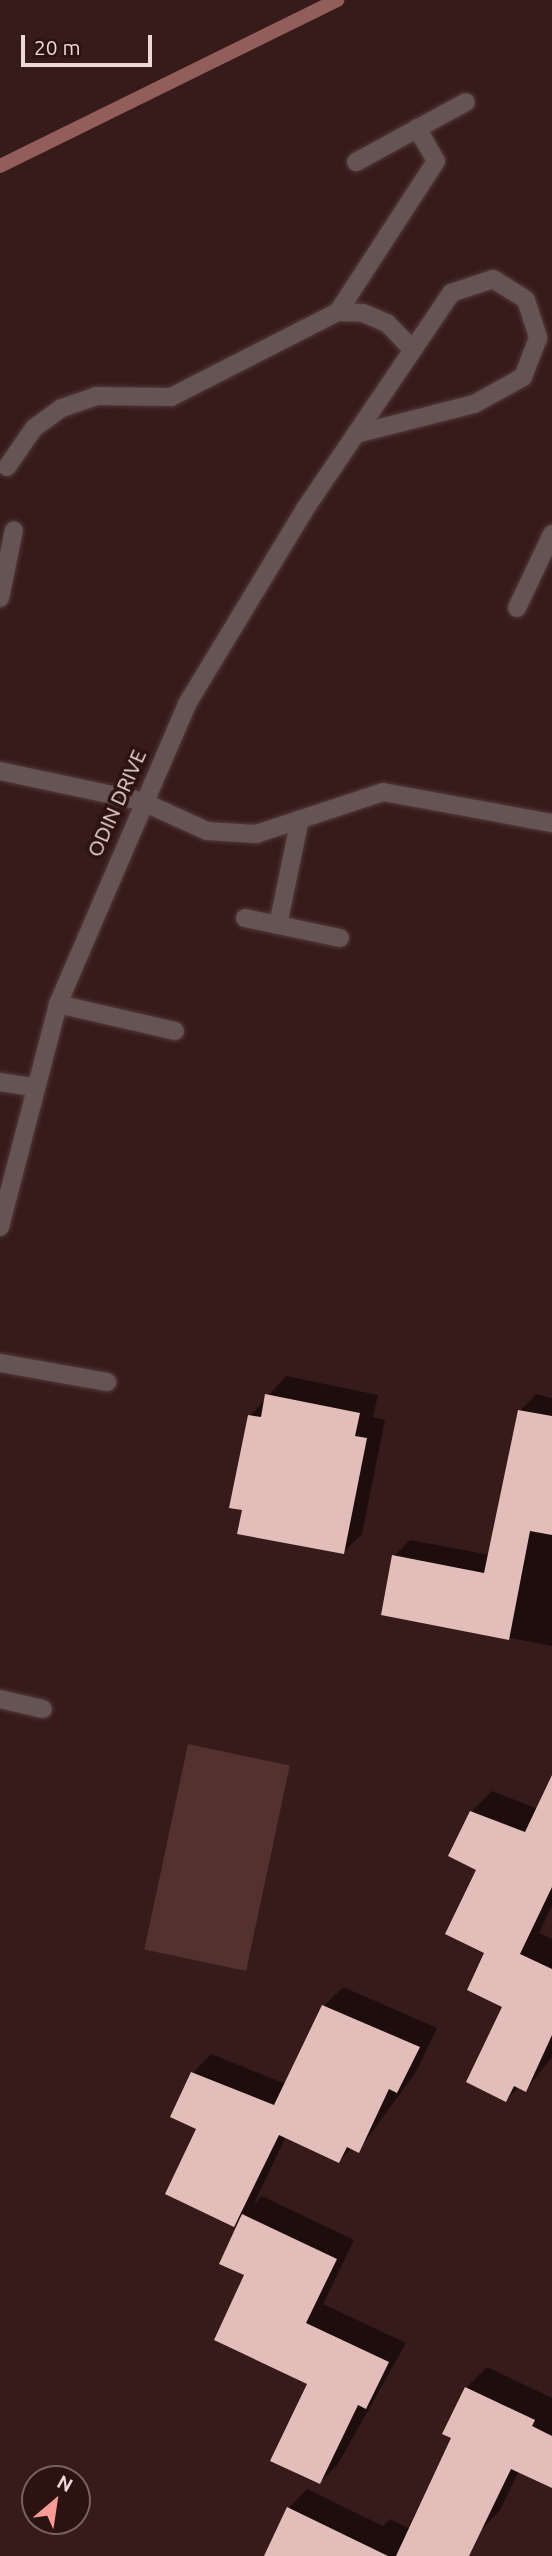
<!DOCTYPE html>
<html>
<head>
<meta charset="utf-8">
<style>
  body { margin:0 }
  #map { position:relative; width:552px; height:2556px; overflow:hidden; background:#371b1a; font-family:Ubuntu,sans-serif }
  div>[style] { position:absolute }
  .green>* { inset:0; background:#53312f; transform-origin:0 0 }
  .shadow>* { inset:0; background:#0007 }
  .stream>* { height:14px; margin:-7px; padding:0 7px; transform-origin:7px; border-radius:7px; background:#935d5a }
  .building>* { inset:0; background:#e3bdba }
  .roads { filter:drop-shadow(0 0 2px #543938) drop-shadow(0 0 2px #543938) }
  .minor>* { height:18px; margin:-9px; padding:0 9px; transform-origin:9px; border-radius:9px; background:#645554 }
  span { translate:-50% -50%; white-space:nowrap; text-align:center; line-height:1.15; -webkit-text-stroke:7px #2c1211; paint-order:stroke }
  .street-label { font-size:21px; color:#ecd8d7 }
  .north { position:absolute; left:21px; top:2465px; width:70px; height:70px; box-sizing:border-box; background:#2c1211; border:2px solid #796160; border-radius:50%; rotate:29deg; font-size:19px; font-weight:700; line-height:28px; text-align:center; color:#ecd8d7 }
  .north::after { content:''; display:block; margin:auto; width:24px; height:32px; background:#f59c96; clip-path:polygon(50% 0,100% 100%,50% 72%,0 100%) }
  .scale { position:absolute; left:21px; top:35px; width:131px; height:32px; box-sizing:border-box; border:4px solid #ecd8d7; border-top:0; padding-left:9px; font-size:21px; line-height:24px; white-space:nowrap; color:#ecd8d7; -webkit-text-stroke:5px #2c1211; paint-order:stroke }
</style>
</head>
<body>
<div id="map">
  <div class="green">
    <div style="left:188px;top:1744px;width:104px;height:210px;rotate:12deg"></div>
  </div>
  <div class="shadow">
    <div style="clip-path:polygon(286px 1376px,378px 1395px,373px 1417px,385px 1420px,362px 1534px,343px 1553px,244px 1508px,250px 1416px)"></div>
    <div style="clip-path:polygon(536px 1394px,552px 1398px,552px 1646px,383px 1613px,394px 1556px,410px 1540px,490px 1555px,520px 1411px)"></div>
    <div style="clip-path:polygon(552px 1779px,552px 1906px,539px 1933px,552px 1939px,552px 2057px,526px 2090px,519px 2087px,506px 2100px,504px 2006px,487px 1952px,471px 1812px,492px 1791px,538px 1809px)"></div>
    <div style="clip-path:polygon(343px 1987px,437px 2028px,416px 2072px,358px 2151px,352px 2148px,339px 2161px,286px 2136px,254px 2204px,262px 2196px,354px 2240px,323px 2304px,406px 2343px,338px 2464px,320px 2482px,309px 2383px,246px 2275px,242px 2216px,234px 2224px,198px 2128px,193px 2073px,211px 2054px,286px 2084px,324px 2006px)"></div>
    <div style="clip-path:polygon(487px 2367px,552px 2398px,552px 2486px,519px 2471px,500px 2510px,480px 2531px,453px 2437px,466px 2388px)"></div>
    <div style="clip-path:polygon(307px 2489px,383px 2526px,390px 2519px,433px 2540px,425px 2556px,266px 2556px,289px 2508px)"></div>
  </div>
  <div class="stream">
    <div style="left:0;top:166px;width:376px;rotate:-26.2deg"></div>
  </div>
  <div class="building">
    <div style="clip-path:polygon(265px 1394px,360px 1413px,355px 1436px,367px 1438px,344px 1554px,237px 1534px,242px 1510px,229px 1508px,248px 1415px,261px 1417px)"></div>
    <div style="clip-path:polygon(518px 1410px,552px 1416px,552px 1535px,530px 1531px,509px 1640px,381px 1615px,392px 1555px,484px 1573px)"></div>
    <div style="clip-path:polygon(552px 1775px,552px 1887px,520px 1954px,552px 1969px,552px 2035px,526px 2092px,514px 2086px,506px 2102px,466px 2082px,502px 2007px,467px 1990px,484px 1953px,445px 1934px,476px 1870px,448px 1856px,470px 1811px,525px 1832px)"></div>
    <div style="clip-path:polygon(322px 2005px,420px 2047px,397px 2093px,389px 2089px,359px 2153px,347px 2147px,339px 2163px,279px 2135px,234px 2227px,165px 2194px,196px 2129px,170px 2117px,191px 2072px,274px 2105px)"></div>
    <div style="clip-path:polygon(242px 2214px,337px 2259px,306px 2323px,389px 2362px,366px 2409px,358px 2405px,320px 2484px,270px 2461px,307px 2384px,214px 2340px,244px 2275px,219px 2264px)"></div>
    <div style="clip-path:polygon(465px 2387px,535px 2420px,532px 2426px,552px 2436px,552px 2488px,511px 2469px,469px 2556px,396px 2556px,451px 2438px,442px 2434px)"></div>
    <div style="clip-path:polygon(287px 2507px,388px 2556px,264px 2556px)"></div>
  </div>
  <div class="roads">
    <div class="minor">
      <div style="left:356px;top:162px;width:125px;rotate:-28.6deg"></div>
      <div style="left:338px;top:312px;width:180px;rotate:-57deg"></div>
      <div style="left:436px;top:161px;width:38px;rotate:-120deg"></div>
      <div style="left:7px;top:467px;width:47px;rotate:-55.3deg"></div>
      <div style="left:34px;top:428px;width:34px;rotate:-36deg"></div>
      <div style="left:62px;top:408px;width:36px;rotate:-19deg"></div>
      <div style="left:96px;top:396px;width:75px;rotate:0.8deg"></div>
      <div style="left:171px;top:397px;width:187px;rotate:-27deg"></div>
      <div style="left:338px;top:312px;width:25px;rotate:2deg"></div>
      <div style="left:363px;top:313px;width:26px;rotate:23deg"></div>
      <div style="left:387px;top:323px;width:36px;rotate:46deg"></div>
      <div style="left:0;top:598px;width:69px;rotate:-78.4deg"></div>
      <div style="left:517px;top:608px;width:82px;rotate:-64.7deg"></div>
      <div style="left:0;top:771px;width:144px;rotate:12deg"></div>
      <div style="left:141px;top:801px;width:72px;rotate:24.4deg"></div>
      <div style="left:207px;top:831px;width:49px;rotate:3.5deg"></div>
      <div style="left:256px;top:834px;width:134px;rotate:-18.3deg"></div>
      <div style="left:383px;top:792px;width:172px;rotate:10.4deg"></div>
      <div style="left:245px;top:918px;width:97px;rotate:11.9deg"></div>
      <div style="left:278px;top:925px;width:108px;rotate:-78.3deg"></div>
      <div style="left:58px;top:1004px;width:120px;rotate:13deg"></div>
      <div style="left:0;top:1082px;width:33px;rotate:9deg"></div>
      <div style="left:0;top:1227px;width:230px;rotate:-75.4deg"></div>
      <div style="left:58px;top:1004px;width:327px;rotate:-66.7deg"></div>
      <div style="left:187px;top:704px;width:228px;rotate:-58.8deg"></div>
      <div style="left:305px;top:509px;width:261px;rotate:-55.9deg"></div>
      <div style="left:451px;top:293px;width:44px;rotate:-18.4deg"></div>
      <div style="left:493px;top:279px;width:39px;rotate:32deg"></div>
      <div style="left:526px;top:300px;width:40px;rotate:72deg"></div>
      <div style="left:538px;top:338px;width:42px;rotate:111deg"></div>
      <div style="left:523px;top:377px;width:56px;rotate:151.1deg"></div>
      <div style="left:474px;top:404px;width:122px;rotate:165.7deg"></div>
      <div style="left:0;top:1363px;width:109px;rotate:10.1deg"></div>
      <div style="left:0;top:1699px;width:44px;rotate:13.1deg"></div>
    </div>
  </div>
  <div class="street-label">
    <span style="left:116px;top:803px;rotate:-66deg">ODIN DRIVE</span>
  </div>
  <div class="north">N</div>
  <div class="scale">20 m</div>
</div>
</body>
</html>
